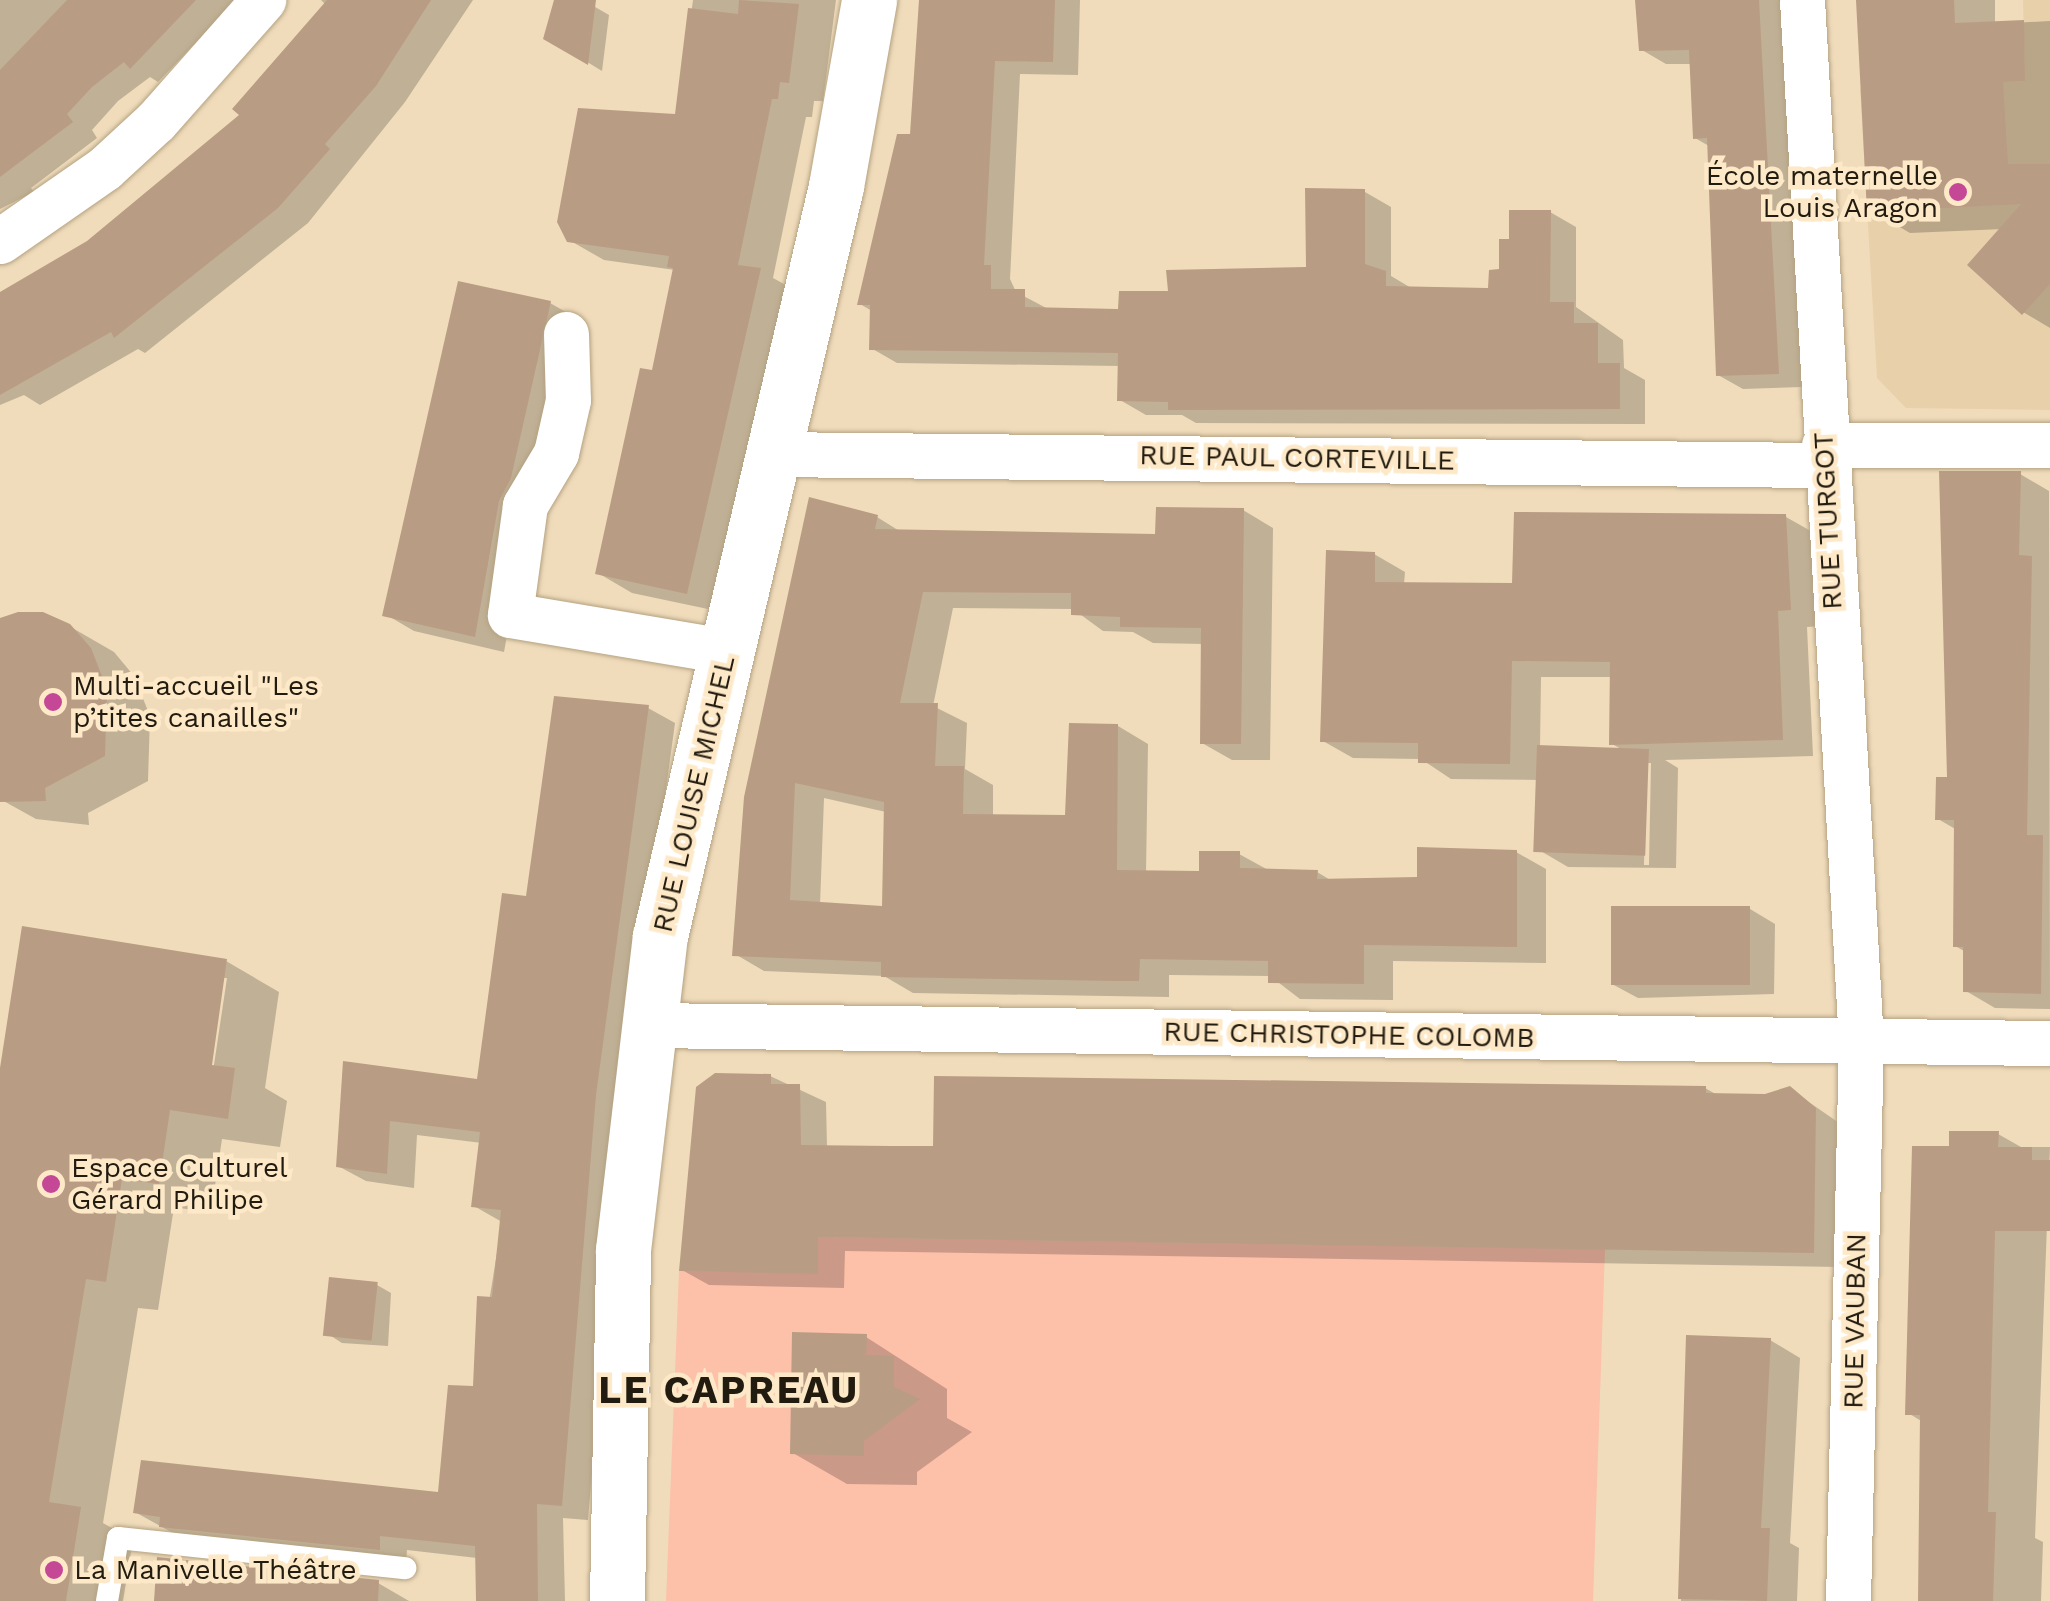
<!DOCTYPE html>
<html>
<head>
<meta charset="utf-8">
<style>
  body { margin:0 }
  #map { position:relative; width:2050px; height:1601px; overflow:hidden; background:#f0dcbb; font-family:"Work Sans",sans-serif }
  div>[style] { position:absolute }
  .built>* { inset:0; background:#e8d0aa }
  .green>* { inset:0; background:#fdc0a9 }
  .shadow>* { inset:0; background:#0003 }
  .building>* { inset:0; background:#b99c84; transform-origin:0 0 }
  .roads { filter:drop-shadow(0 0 2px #b4a282) drop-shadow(0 0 2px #b4a282) }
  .lane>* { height:22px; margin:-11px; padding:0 11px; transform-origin:11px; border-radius:11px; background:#fff }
  .street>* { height:45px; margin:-22.5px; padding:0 22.5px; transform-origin:22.5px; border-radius:22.5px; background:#fff }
  .secondary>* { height:55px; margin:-27.5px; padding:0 27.5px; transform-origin:27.5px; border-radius:27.5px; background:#fff }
  .dots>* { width:28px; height:28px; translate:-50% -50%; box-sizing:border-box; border:5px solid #fde9c8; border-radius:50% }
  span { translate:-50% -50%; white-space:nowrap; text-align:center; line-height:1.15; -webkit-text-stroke:9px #fde9c8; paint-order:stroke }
  .poi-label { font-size:28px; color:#221b0f }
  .right { translate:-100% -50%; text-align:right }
  .left { translate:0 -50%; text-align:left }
  .street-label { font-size:28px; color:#221b0f }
  .district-label { font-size:38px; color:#221b0f; font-weight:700; letter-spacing:2.5px }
</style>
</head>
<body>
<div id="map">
  <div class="built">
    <div style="clip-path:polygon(2023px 0,2050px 0,2050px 410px,1906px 408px,1877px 378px,1860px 89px,2025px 81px)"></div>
  </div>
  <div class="green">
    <div style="clip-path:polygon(818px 1237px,1605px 1249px,1593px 1601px,666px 1601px,679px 1271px,818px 1273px)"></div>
  </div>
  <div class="shadow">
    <div style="clip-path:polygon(0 0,237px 0,158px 82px,150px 77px,118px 101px,92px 130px,97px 138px,31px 188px,34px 192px,0 209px)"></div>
    <div style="clip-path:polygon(321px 0,473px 0,405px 102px,308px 223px,145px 353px,138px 349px,40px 405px,24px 395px,0 405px,0 295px,89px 243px,242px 115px,326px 5px)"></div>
    <div style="clip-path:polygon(556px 0,583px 0,609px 15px,602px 71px,546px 37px)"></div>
    <div style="clip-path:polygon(693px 0,836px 0,823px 101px,814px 101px,812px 117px,806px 117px,773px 278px,795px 290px,722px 612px,632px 593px,598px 573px,654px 372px,675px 270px,604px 260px,569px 240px,677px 117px)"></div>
    <div style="clip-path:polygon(921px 0,1080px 0,1078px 75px,1020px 74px,1010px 279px,1016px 292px,1050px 310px,1121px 312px,1170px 294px,1308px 270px,1365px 192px,1391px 207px,1391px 276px,1413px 289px,1491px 291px,1511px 242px,1550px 212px,1576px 227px,1576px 307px,1623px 340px,1624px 368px,1645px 380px,1645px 424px,1196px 423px,1182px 415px,1146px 415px,1120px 400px,1120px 366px,897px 363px,871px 348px,872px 311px,860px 304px,912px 136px)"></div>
    <div style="clip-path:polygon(1640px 0,1782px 0,1802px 387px,1743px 389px,1718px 375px,1709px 146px,1695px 138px,1692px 64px,1666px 64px,1642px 50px)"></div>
    <div style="clip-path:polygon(1859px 0,1995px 0,1995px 24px,2050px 21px,2050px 328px,2023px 312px,2003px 229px,1910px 233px,1870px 210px)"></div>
    <div style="clip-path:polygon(550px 303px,580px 320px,528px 519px,504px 652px,414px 631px,385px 614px)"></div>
    <div style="clip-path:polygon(2020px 474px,2049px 491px,2050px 1009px,1995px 1008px,1966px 991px,1966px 952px,1955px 946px,1957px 830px,1938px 819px)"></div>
    <div style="clip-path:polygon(evenodd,1243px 510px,1273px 528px,1270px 760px,1232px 760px,1202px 743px,1204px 644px,1153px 643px,1133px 632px,1103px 631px,1073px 609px,953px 608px,933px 706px,967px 723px,965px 769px,993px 785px,993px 817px,1068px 818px,1118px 726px,1148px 744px,1146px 873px,1201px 873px,1239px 854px,1270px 871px,1317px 872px,1332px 881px,1420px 879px,1516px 852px,1546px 869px,1546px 963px,1393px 961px,1393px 1000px,1300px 999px,1270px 976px,1169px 975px,1169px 997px,913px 993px,884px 976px,764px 971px,735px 954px,877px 517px,901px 532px,1158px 536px,1243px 510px,824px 798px,886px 812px,884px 908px,820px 905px,824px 798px)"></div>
    <div style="clip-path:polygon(evenodd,1786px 517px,1816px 534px,1821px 626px,1807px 627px,1813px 756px,1665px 760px,1678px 768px,1676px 868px,1568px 867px,1539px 850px,1539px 780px,1451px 779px,1421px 759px,1353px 758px,1323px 741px,1374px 554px,1405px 572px,1404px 584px,1515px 586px,1786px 517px,1541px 677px,1613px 677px,1612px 744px,1623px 750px,1540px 747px,1541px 677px,1786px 517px,1646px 763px,1651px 763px,1649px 865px,1644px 865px,1646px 763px)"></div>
    <div style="clip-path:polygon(0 621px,69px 626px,114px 652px,134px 676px,150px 716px,148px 781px,88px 813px,89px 825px,36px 819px,0 799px)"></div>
    <div style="clip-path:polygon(648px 708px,675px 723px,622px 1112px,588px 1520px,563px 1518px,565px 1601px,477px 1601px,477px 1558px,407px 1550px,406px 1564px,189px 1542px,135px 1512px,440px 1495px,475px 1388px,502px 1222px,474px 1206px,482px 1143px,417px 1135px,414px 1188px,366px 1181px,338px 1166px,345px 1063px,479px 1082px,528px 899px)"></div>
    <div style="clip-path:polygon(1750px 909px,1775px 924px,1774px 994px,1638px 998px,1612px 984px)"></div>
    <div style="clip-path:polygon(evenodd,226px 961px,279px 992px,265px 1088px,287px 1101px,280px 1147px,222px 1139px,211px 1213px,174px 1207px,158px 1310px,138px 1308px,103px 1523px,133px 1540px,123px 1601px,0 1601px,0 1082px,226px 961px,222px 978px,227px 978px,212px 1078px,208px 1077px,222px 978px)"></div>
    <div style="clip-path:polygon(770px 1076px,826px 1102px,827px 1147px,936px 1149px,1705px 1088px,1719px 1096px,1766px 1097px,1790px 1089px,1842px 1125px,1840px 1267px,845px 1251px,844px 1288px,709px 1285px,682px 1270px)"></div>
    <div style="clip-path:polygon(1998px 1134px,2021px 1147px,2050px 1147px,2035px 1538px,2043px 1542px,2041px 1601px,1922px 1601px,1923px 1422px,1908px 1413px,1952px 1148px)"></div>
    <div style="clip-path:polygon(377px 1285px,391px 1293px,388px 1346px,342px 1343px,328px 1334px)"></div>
    <div style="clip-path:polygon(866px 1337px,947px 1389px,947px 1418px,972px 1432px,917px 1472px,917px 1485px,847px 1484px,793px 1453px)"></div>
    <div style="clip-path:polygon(1688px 1337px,1770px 1340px,1800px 1358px,1790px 1543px,1799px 1548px,1797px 1601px,1681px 1601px)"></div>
    <div style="clip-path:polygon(378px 1583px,409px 1601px,157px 1601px)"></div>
  </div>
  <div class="building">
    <div style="clip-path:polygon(67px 0,196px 0,130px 69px,124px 62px,92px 87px,67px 114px,73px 122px,0 177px,0 70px)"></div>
    <div style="clip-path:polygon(327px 0,431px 0,376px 86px,325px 144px,330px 149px,278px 208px,114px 338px,111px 332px,0 395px,0 292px,87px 241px,239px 115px,232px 109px)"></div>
    <div style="clip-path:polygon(554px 0,596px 0,588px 65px,543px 39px)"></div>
    <div style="clip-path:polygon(739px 0,799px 4px,789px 83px,780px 82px,778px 99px,772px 99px,738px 265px,761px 268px,687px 594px,595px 574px,640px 368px,652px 370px,673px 268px,667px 267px,669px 256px,567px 242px,557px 222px,578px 108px,675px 114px,688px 8px,738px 14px)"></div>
    <div style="clip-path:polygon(919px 0,1055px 0,1053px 62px,995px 61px,984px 265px,991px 265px,991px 289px,1025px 289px,1025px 307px,1118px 309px,1119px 291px,1168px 291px,1166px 270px,1306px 267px,1305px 188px,1365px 189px,1365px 264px,1386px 271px,1386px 286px,1488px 288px,1489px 270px,1499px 269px,1499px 239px,1509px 239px,1509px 210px,1551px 210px,1550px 302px,1574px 302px,1574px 323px,1598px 323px,1598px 363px,1620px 363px,1620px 409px,1168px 410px,1168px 402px,1117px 401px,1118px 353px,869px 350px,870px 305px,857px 305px,897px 134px,910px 134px)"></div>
    <div style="clip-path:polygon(1635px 0,1759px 0,1779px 374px,1716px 376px,1707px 138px,1693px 139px,1689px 50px,1639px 51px)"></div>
    <div style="clip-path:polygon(1856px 0,1954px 0,1955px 23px,2024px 20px,2025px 81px,2003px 82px,2008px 164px,2050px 164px,2050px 284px,2022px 315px,1967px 265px,2021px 204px,1867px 212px)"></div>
    <div style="clip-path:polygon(458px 281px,551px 301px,511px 478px,499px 501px,475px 637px,382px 616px)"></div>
    <div style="clip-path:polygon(1939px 471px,2021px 471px,2019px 555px,2032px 556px,2027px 835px,2043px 835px,2041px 994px,1963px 992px,1963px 947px,1953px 947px,1954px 820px,1935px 820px,1936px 777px,1947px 777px)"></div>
    <div style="clip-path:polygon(evenodd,809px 497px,878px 515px,875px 529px,1155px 534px,1156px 507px,1244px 508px,1241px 744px,1200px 744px,1201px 628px,1120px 627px,1120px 617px,1071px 615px,1071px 593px,923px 592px,900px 703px,938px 703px,935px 766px,964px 766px,963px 814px,1065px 815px,1069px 723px,1118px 724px,1117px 870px,1199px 871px,1199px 851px,1240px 851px,1240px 868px,1318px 870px,1317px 879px,1417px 877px,1417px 847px,1517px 850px,1517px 947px,1364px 945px,1364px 984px,1268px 983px,1268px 961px,1140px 959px,1139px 981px,1115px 981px,881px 977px,881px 962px,732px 956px,744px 797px,809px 497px,795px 783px,884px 802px,882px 906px,790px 900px,795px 783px)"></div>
    <div style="clip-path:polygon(1514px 512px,1786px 514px,1791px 610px,1778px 611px,1783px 740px,1609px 745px,1610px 662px,1512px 661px,1510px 764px,1418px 763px,1418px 743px,1320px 742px,1326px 550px,1375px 552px,1375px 582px,1512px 583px)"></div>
    <div style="clip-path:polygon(18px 612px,43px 612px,70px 624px,91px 648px,107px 689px,105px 756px,45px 788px,46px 801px,0 802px,0 618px)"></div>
    <div style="clip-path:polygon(554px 696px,649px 705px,596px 1095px,562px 1506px,537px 1504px,538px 1601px,476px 1601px,475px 1546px,380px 1536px,380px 1550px,159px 1527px,160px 1517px,133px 1513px,141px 1460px,438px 1492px,448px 1385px,473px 1386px,477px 1296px,492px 1297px,501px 1210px,471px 1207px,480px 1132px,390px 1121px,387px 1174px,336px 1167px,343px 1061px,477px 1079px,502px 893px,526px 896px)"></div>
    <div style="left:1537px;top:745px;width:112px;height:107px;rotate:2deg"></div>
    <div style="left:1611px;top:906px;width:139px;height:79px"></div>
    <div style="clip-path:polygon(22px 926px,227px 959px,212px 1065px,235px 1068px,228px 1119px,170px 1110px,159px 1184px,122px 1179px,106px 1282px,86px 1279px,49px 1502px,81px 1507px,66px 1601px,0 1601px,0 1068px)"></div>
    <div style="clip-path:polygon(715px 1073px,771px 1074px,771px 1084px,800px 1084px,801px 1145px,892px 1146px,933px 1146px,934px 1076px,1706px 1086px,1706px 1093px,1765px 1094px,1790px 1086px,1816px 1108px,1814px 1253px,818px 1237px,818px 1274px,679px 1271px,696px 1087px)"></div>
    <div style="clip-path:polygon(1949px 1131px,1999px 1131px,1998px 1147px,2032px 1147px,2032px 1160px,2050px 1160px,2050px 1231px,1995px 1231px,1988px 1512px,1996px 1512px,1993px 1601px,1918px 1601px,1920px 1415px,1905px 1415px,1912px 1146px,1949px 1146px)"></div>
    <div style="left:329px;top:1277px;width:49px;height:59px;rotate:6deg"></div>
    <div style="clip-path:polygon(792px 1332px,867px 1334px,866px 1355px,894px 1356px,894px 1387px,920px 1399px,864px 1441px,864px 1456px,790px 1454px)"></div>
    <div style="clip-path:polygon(1686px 1335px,1771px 1338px,1761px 1528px,1770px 1528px,1767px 1601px,1678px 1599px)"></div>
    <div style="clip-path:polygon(157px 1557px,379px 1580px,378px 1601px,154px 1601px)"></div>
  </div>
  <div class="roads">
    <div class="lane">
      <div style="left:107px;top:1601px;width:64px;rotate:-80.1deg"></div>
      <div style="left:118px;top:1538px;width:289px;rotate:6deg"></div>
    </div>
    <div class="street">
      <div style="left:1802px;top:0;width:1043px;rotate:86.76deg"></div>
      <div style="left:1861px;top:1041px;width:560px;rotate:91.33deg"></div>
      <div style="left:0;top:241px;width:128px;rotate:-34.8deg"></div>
      <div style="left:105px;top:168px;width:69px;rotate:-42.7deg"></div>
      <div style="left:156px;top:121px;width:162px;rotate:-48.5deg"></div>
      <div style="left:566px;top:334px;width:66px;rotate:88.3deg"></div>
      <div style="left:568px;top:400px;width:54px;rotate:102.8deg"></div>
      <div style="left:556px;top:453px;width:61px;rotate:120.8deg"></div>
      <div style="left:525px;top:505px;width:111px;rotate:97.8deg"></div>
      <div style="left:510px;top:615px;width:219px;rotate:9.5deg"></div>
      <div style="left:1824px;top:445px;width:226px"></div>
      <div style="left:769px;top:454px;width:1055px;rotate:0.6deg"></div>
      <div style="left:649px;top:1025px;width:1401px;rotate:0.74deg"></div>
    </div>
    <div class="secondary">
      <div style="left:617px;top:1601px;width:351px;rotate:-89deg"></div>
      <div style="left:623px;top:1250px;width:316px;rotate:-83.3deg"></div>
      <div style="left:660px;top:936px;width:770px;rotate:-76.79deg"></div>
      <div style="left:836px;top:186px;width:189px;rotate:-79.9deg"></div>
    </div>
  </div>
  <div class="dots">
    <div style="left:1958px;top:192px;background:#c54896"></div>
    <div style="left:53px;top:702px;background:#c54896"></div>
    <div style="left:51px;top:1184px;background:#c54896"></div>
    <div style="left:54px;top:1570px;background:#c54896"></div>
  </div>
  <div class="poi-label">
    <span class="right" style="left:1938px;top:192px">École maternelle<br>Louis Aragon</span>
    <span class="left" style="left:73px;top:702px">Multi-accueil "Les<br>p’tites canailles"</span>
    <span class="left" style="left:71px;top:1184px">Espace Culturel<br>Gérard Philipe</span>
    <span class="left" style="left:74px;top:1570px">La Manivelle Théâtre</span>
  </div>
  <div class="street-label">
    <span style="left:1297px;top:458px;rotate:1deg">RUE PAUL CORTEVILLE</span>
    <span style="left:1828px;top:521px;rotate:-93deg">RUE TURGOT</span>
    <span style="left:694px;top:794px;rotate:-77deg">RUE LOUISE MICHEL</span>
    <span style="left:1349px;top:1035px;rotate:1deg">RUE CHRISTOPHE COLOMB</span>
    <span style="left:1855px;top:1321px;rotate:-89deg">RUE VAUBAN</span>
  </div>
  <div class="district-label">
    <span style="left:729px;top:1391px">LE CAPREAU</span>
  </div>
</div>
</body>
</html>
